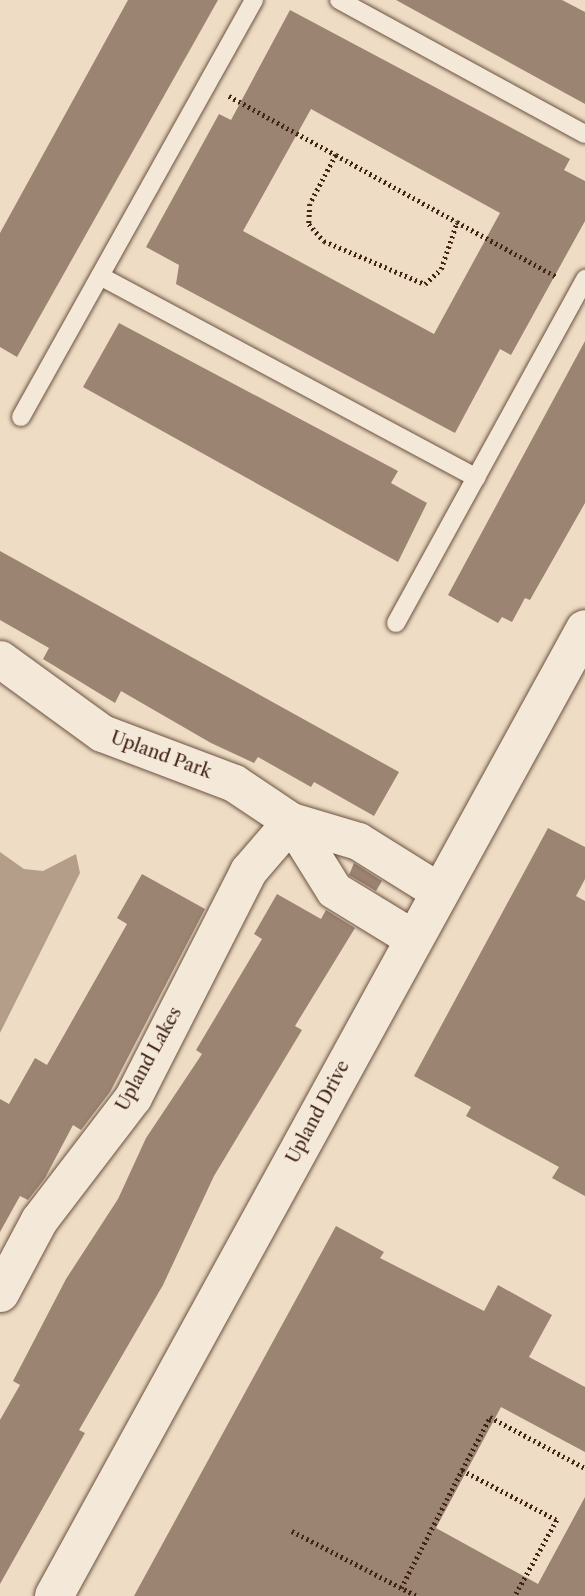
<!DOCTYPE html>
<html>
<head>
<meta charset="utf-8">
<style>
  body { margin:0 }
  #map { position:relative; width:585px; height:1596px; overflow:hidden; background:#eeddc4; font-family:"Libre Caslon Text",serif }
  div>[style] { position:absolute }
  .water>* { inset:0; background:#b49e89 }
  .building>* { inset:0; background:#9b8471 }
  .path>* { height:4.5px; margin-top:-2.25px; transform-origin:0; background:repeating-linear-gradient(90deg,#422317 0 2px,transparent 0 5.5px) }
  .roads { filter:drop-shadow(0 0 2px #6d5242) drop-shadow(0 0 2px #6d5242) }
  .lane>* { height:18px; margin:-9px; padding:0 9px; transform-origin:9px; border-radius:9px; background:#f4e9d9 }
  .street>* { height:37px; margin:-18.5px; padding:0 18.5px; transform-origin:18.5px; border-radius:18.5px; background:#f4e9d9 }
  .secondary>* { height:38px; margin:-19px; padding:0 19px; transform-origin:19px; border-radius:19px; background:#f4e9d9 }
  span { translate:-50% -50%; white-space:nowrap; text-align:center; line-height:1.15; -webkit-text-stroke:6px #f4e9d9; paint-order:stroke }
  .street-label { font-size:18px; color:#422317 }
</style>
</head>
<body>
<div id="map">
  <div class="water">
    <div style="clip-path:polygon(0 852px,24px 869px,43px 871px,76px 854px,80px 873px,0 1033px)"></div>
  </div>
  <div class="building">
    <div style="clip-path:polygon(128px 0,218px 0,17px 357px,0 347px,0 233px)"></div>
    <div style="clip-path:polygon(396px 0,562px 0,585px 12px,585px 104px)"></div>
    <div style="clip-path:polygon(evenodd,290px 10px,570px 159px,564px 170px,585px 181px,585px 221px,511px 355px,500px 349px,455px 433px,176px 284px,179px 265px,146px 247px,219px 114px,231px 120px,290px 10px,311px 109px,500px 213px,434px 334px,243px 231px,311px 109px)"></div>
    <div style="clip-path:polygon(119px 323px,398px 471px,391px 483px,427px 503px,398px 562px,83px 387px)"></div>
    <div style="clip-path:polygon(585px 341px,585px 503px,530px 600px,525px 598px,512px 622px,502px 617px,498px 623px,448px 595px)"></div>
    <div style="clip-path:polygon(0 551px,399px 772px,374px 816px,314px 782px,311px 787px,258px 757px,254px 763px,211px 743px,121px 691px,115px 703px,43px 659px,49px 648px,0 620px)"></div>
    <div style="clip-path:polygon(548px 828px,585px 847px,585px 879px,576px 896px,585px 901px,585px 1196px,552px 1178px,559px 1167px,466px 1116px,471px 1107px,414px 1076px)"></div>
    <div style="clip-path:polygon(354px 863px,382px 881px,376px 891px,349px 875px)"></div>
    <div style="clip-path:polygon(142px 874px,205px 909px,110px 1092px,81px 1130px,73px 1125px,45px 1178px,28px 1200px,20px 1196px,0 1232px,0 1099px,9px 1104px,35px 1058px,47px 1065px,127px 924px,117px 918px)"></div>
    <div style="clip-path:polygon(277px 894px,321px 919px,326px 910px,355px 928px,295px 1026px,302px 1030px,214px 1176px,163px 1285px,79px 1430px,85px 1433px,0 1584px,0 1420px,20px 1385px,13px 1381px,66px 1279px,118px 1199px,146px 1138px,202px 1054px,196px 1050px,262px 939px,254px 934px)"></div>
    <div style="clip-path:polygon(336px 1226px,384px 1252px,380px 1258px,484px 1311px,498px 1285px,552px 1315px,529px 1357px,585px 1387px,585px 1452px,501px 1407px,436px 1528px,538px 1584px,585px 1497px,585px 1596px,134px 1596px)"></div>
  </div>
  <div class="path">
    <div style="left:229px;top:96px;width:122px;rotate:28.9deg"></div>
    <div style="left:336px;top:155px;width:55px;rotate:118deg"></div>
    <div style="left:310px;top:204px;width:20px;rotate:93deg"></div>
    <div style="left:309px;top:224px;width:23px;rotate:49deg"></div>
    <div style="left:324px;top:241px;width:110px;rotate:23.1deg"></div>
    <div style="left:425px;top:284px;width:22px;rotate:-43deg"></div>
    <div style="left:441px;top:269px;width:50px;rotate:-71.2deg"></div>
    <div style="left:457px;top:222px;width:114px;rotate:28.8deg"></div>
    <div style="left:336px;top:155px;width:138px;rotate:29deg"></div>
    <div style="left:462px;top:1470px;width:60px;rotate:-62.2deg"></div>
    <div style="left:490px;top:1417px;width:108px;rotate:28.2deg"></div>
    <div style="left:292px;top:1531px;width:141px;rotate:27.5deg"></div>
    <div style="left:401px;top:1588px;width:133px;rotate:-62.7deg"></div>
    <div style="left:462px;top:1470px;width:107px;rotate:27.8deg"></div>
    <div style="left:557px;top:1520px;width:87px;rotate:118.9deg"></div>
  </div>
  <div class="roads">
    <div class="lane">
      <div style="left:339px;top:0;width:280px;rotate:28.6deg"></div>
      <div style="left:100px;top:276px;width:427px;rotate:28.2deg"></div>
      <div style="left:21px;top:417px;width:478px;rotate:-60.8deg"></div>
      <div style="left:396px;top:623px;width:393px;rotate:-61.2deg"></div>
    </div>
    <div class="street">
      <div style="left:0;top:659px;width:126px;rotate:36deg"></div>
      <div style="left:102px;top:733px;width:141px;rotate:20.7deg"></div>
      <div style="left:234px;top:783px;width:69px;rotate:33.7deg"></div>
      <div style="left:291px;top:821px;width:70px;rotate:16.6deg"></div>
      <div style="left:358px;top:841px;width:94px;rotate:32deg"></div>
      <div style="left:291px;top:821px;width:81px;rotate:58.1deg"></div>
      <div style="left:334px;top:890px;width:90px;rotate:31.4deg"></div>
      <div style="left:0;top:1293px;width:83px;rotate:-61.9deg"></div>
      <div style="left:39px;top:1220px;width:155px;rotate:-52.6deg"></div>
      <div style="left:133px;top:1097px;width:254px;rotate:-63deg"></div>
      <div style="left:248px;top:871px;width:66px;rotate:-49.3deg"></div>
    </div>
    <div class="secondary">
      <div style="left:54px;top:1596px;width:1103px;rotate:-61.23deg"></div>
    </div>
  </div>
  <div class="street-label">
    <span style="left:161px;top:755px;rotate:20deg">Upland Park</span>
    <span style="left:149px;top:1059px;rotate:-61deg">Upland Lakes</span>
    <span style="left:318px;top:1112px;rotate:-62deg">Upland Drive</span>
  </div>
</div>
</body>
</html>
